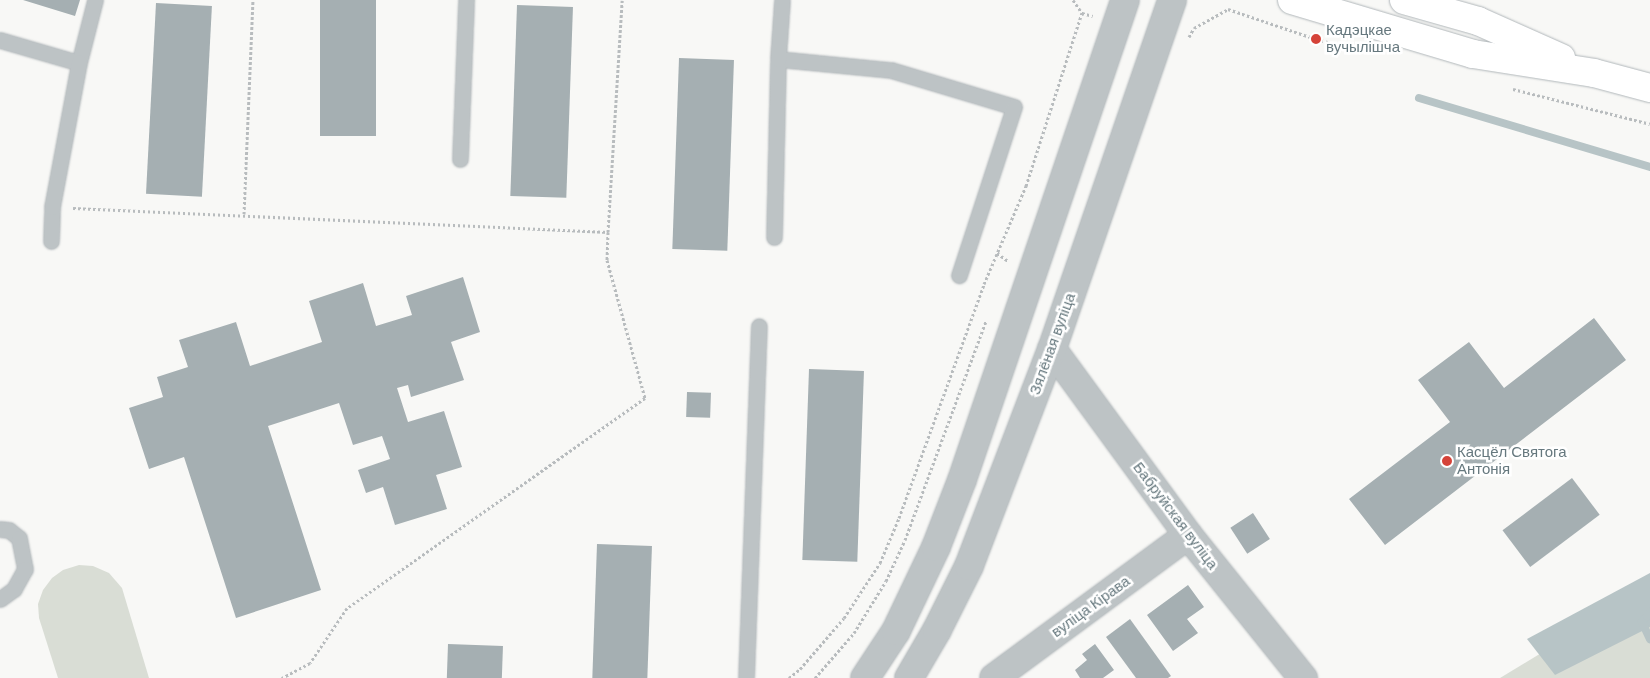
<!DOCTYPE html>
<html>
<head>
<meta charset="utf-8">
<style>
  body { margin:0 }
  #map { position:relative; width:1650px; height:678px; overflow:hidden; background:#f8f8f6; font-family:"DM Sans",sans-serif }
  div>[style] { position:absolute }
  .green>* { inset:0; background:#d9ddd5 }
  .water>* { inset:0; background:#b7c4c6 }
  .stream>* { height:8px; margin:-4px; padding:0 4px; transform-origin:4px; border-radius:4px; background:#b7c4c6 }
  .building>* { inset:0; background:#a5afb2; transform-origin:0 0 }
  .path>* { height:3px; margin-top:-1.5px; transform-origin:0; background:repeating-linear-gradient(90deg,#b8bcbe 0 2.5px,transparent 0 5px) }
  .roads { filter:drop-shadow(0 0 1px #b1b7ba) drop-shadow(0 0 1px #b1b7ba) }
  .service>* { height:15px; margin:-7.5px; padding:0 7.5px; transform-origin:7.5px; border-radius:7.5px; background:#bdc3c5 }
  .minor>* { height:28px; margin:-14px; padding:0 14px; transform-origin:14px; border-radius:14px; background:#bdc3c5 }
  .tertiary>* { height:28px; margin:-14px; padding:0 14px; transform-origin:14px; border-radius:14px; background:#bdc3c5 }
  .primary>* { height:28px; margin:-14px; padding:0 14px; transform-origin:14px; border-radius:14px; background:#fff }
  .dots>* { width:14px; height:14px; translate:-50% -50%; box-sizing:border-box; border:2px solid #fff; border-radius:50% }
  span { translate:-50% -50%; white-space:nowrap; text-align:center; line-height:1.15; -webkit-text-stroke:5px #fff; paint-order:stroke }
  .poi-label { font-size:15px; color:#66787e }
  .left { translate:0 -50%; text-align:left }
  .street-label { font-size:15px; color:#66787e }
</style>
</head>
<body>
<div id="map">
  <div class="green">
    <div style="clip-path:polygon(79px 565px,93px 566px,109px 573px,122px 588px,149px 678px,58px 678px,39px 618px,38px 604px,43px 590px,52px 578px,63px 570px)"></div>
    <div style="clip-path:polygon(1650px 587px,1650px 678px,1500px 678px)"></div>
  </div>
  <div class="water">
    <div style="clip-path:polygon(1650px 573px,1650px 627px,1555px 675px,1527px 639px)"></div>
  </div>
  <div class="stream">
    <div style="left:1419px;top:98px;width:241px;rotate:16.6deg"></div>
    <div style="left:1650px;top:612px;width:13px;rotate:129deg"></div>
    <div style="left:1642px;top:622px;width:19px;rotate:65deg"></div>
  </div>
  <div class="building">
    <div style="clip-path:polygon(23px 0,80px 0,75px 16px)"></div>
    <div style="left:320px;top:0;width:56px;height:136px"></div>
    <div style="left:156px;top:3px;width:56px;height:191px;rotate:3deg"></div>
    <div style="left:517px;top:5px;width:56px;height:191px;rotate:2deg"></div>
    <div style="left:679px;top:58px;width:55px;height:191px;rotate:2deg"></div>
    <div style="clip-path:polygon(463px 277px,480px 332px,451px 342px,464px 380px,411px 397px,408px 385px,397px 388px,408px 422px,444px 411px,462px 467px,436px 475px,447px 509px,395px 525px,383px 487px,366px 493px,358px 470px,390px 459px,382px 436px,353px 445px,339px 403px,268px 426px,321px 590px,236px 618px,184px 457px,149px 469px,129px 408px,163px 397px,157px 377px,188px 367px,179px 340px,236px 322px,250px 366px,322px 342px,309px 301px,363px 283px,376px 326px,412px 315px,406px 296px)"></div>
    <div style="clip-path:polygon(1594px 318px,1626px 360px,1385px 545px,1349px 499px,1450px 422px,1418px 380px,1469px 342px,1504px 388px)"></div>
    <div style="left:809px;top:369px;width:55px;height:191px;rotate:2deg"></div>
    <div style="left:687px;top:392px;width:24px;height:25px;rotate:2deg"></div>
    <div style="left:1572px;top:478px;width:46px;height:87px;rotate:53deg"></div>
    <div style="left:1253px;top:513px;width:31px;height:27px;rotate:57deg"></div>
    <div style="left:597px;top:544px;width:55px;height:134px;rotate:2deg"></div>
    <div style="clip-path:polygon(1188px 585px,1204px 607px,1187px 619px,1198px 633px,1173px 651px,1147px 615px)"></div>
    <div style="clip-path:polygon(1130px 619px,1171px 676px,1168px 678px,1136px 678px,1106px 637px)"></div>
    <div style="left:448px;top:644px;width:55px;height:34px;rotate:2deg"></div>
    <div style="clip-path:polygon(1095px 644px,1114px 670px,1103px 678px,1080px 678px,1075px 670px,1087px 660px,1082px 654px)"></div>
  </div>
  <div class="path">
    <div style="left:1073px;top:0;width:16px;rotate:55deg"></div>
    <div style="left:1082px;top:13px;width:11px;rotate:15deg"></div>
    <div style="left:1189px;top:37px;width:10px;rotate:-61deg"></div>
    <div style="left:1194px;top:28px;width:39px;rotate:-29deg"></div>
    <div style="left:1228px;top:9px;width:93px;rotate:18.8deg"></div>
    <div style="left:1316px;top:39px;width:48px;rotate:14.6deg"></div>
    <div style="left:1513px;top:89px;width:141px;rotate:14.3deg"></div>
    <div style="left:73px;top:208px;width:536px;rotate:2.57deg"></div>
    <div style="left:608px;top:232px;width:28px;rotate:92deg"></div>
    <div style="left:607px;top:260px;width:143px;rotate:74.6deg"></div>
    <div style="left:645px;top:398px;width:365px;rotate:144.8deg"></div>
    <div style="left:347px;top:608px;width:66px;rotate:123.9deg"></div>
    <div style="left:310px;top:663px;width:32px;rotate:152deg"></div>
    <div style="left:244px;top:214px;width:214px;rotate:-87.6deg"></div>
    <div style="left:608px;top:232px;width:232px;rotate:-86.5deg"></div>
    <div style="left:997px;top:253px;width:14px;rotate:36deg"></div>
    <div style="left:789px;top:678px;width:14px;rotate:-39deg"></div>
    <div style="left:800px;top:669px;width:67px;rotate:-49.2deg"></div>
    <div style="left:844px;top:618px;width:66px;rotate:-56.8deg"></div>
    <div style="left:880px;top:563px;width:49px;rotate:-67.1deg"></div>
    <div style="left:899px;top:518px;width:249px;rotate:-70deg"></div>
    <div style="left:984px;top:284px;width:107px;rotate:-66.8deg"></div>
    <div style="left:1026px;top:186px;width:182px;rotate:-72.1deg"></div>
    <div style="left:815px;top:678px;width:60px;rotate:-49.1deg"></div>
    <div style="left:854px;top:633px;width:61px;rotate:-58.4deg"></div>
    <div style="left:886px;top:581px;width:45px;rotate:-65.1deg"></div>
    <div style="left:905px;top:540px;width:233px;rotate:-69.7deg"></div>
  </div>
  <div class="roads">
    <div class="service">
      <div style="left:0;top:40px;width:82px;rotate:16.2deg"></div>
      <div style="left:79px;top:63px;width:65px;rotate:-75.7deg"></div>
      <div style="left:778px;top:59px;width:114px;rotate:5.6deg"></div>
      <div style="left:891px;top:70px;width:128px;rotate:16.7deg"></div>
      <div style="left:1014px;top:107px;width:177px;rotate:108.1deg"></div>
      <div style="left:460px;top:159px;width:159px;rotate:-87.8deg"></div>
      <div style="left:774px;top:237px;width:178px;rotate:-88.7deg"></div>
      <div style="left:778px;top:59px;width:59px;rotate:-86.1deg"></div>
      <div style="left:51px;top:241px;width:34px;rotate:-88deg"></div>
      <div style="left:52px;top:207px;width:147px;rotate:-79.4deg"></div>
      <div style="left:0;top:529px;width:9px;rotate:6deg"></div>
      <div style="left:9px;top:530px;width:13px;rotate:39deg"></div>
      <div style="left:19px;top:538px;width:32px;rotate:79deg"></div>
      <div style="left:25px;top:569px;width:23px;rotate:119deg"></div>
      <div style="left:14px;top:589px;width:17px;rotate:144deg"></div>
      <div style="left:746px;top:678px;width:352px;rotate:-87.9deg"></div>
    </div>
    <div class="minor">
      <div style="left:1052px;top:349px;width:230px;rotate:53.8deg"></div>
      <div style="left:1188px;top:535px;width:184px;rotate:51.2deg"></div>
      <div style="left:994px;top:678px;width:241px;rotate:-36.4deg"></div>
    </div>
    <div class="tertiary">
      <div style="left:865px;top:678px;width:56px;rotate:-56.6deg"></div>
      <div style="left:896px;top:631px;width:93px;rotate:-64.5deg"></div>
      <div style="left:936px;top:547px;width:72px;rotate:-68.8deg"></div>
      <div style="left:962px;top:480px;width:507px;rotate:-71.24deg"></div>
      <div style="left:909px;top:678px;width:56px;rotate:-59.7deg"></div>
      <div style="left:937px;top:630px;width:72px;rotate:-63.4deg"></div>
      <div style="left:969px;top:566px;width:232px;rotate:-69.1deg"></div>
      <div style="left:1052px;top:349px;width:369px;rotate:-71deg"></div>
    </div>
    <div class="primary">
      <div style="left:1292px;top:0;width:189px;rotate:16.6deg"></div>
      <div style="left:1473px;top:54px;width:122px;rotate:8.9deg"></div>
      <div style="left:1594px;top:73px;width:58px;rotate:15deg"></div>
      <div style="left:1404px;top:0;width:77px;rotate:15.8deg"></div>
      <div style="left:1478px;top:21px;width:91px;rotate:24deg"></div>
    </div>
  </div>
  <div class="dots">
    <div style="left:1316px;top:39px;background:#d54339"></div>
    <div style="left:1447px;top:461px;background:#d54339"></div>
  </div>
  <div class="poi-label">
    <span class="left" style="left:1326px;top:39px">Кадэцкае<br>вучылішча</span>
    <span class="left" style="left:1457px;top:461px">Касцёл Святога<br>Антонія</span>
  </div>
  <div class="street-label">
    <span style="left:1053px;top:344px;rotate:-70deg">Зялёная вуліца</span>
    <span style="left:1175px;top:516px;rotate:53deg">Бабруйская вуліца</span>
    <span style="left:1091px;top:607px;rotate:-36deg">вуліца Кірава</span>
  </div>
</div>
</body>
</html>
